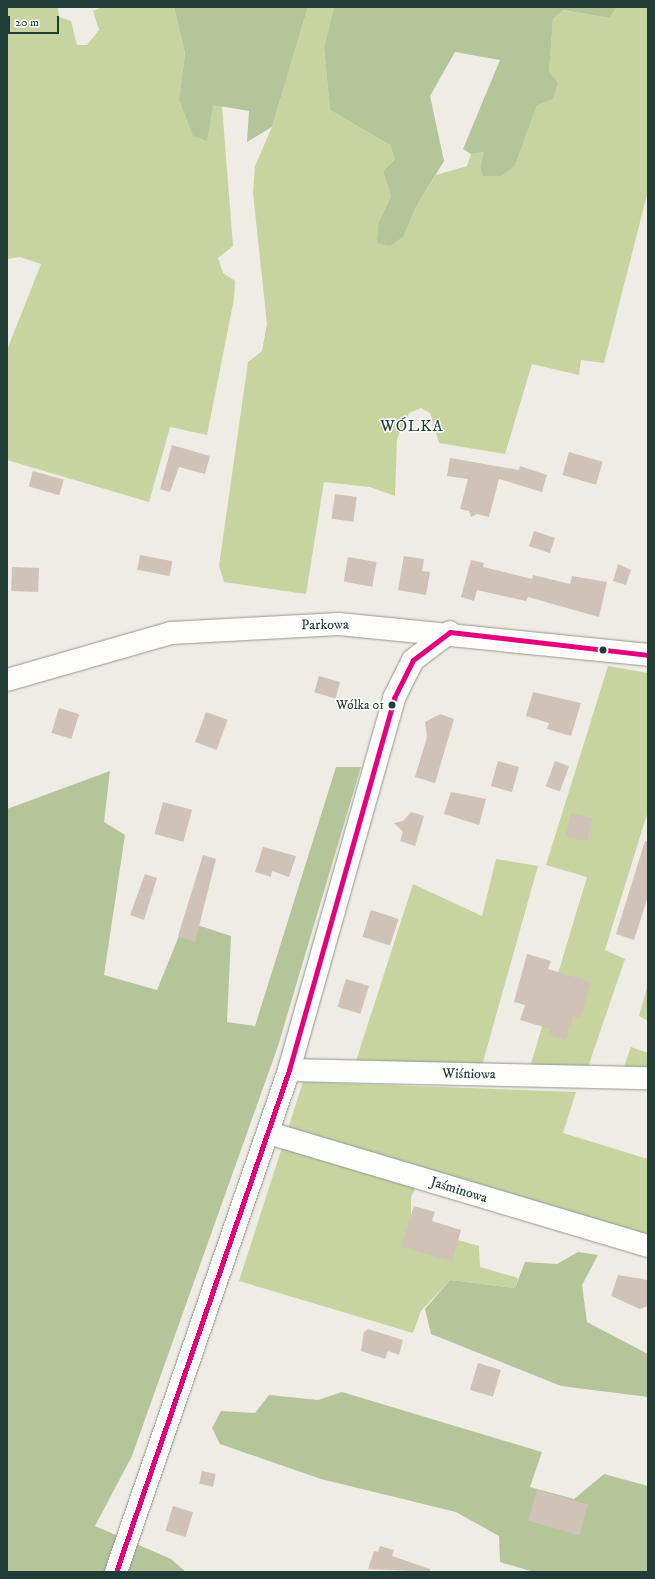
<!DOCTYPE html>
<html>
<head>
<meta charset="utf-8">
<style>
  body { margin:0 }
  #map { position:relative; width:655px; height:1579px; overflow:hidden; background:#eeece4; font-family:"IM FELL DW Pica",serif }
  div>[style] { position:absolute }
  .green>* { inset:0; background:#c7d49f }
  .forest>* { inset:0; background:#b4c699 }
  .building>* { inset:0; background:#d0c2b7; transform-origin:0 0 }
  .roads { filter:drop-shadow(0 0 1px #929690) drop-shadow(0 0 1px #929690) }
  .minor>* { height:22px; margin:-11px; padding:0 11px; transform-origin:11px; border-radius:11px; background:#fcfcfb }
  .bus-1>* { height:5px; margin:-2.5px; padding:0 2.5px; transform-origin:2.5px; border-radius:2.5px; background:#e5007d }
  .dots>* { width:11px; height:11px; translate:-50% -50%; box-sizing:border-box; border:2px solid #fff; border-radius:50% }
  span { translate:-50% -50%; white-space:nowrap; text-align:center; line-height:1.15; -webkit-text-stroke:3px #fff; paint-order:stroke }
  .bus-label { font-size:13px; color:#1f3d34 }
  .right { translate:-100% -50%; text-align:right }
  .street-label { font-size:14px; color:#1f3d34 }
  .quarter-label { font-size:16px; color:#1f3d34; letter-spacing:1px }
  .frame { position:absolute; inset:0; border:8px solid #1f3d34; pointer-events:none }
  .scale { position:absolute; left:8px; top:16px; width:51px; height:18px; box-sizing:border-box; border:2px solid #1f3d34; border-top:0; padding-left:5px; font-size:12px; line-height:14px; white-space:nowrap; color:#1f3d34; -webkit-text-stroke:3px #fff; paint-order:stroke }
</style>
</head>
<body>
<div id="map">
  <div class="green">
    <div style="clip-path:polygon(7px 7px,58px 7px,59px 17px,71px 21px,77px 45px,87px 45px,99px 30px,93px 11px,102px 7px,174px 7px,185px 53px,179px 99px,222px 106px,233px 246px,218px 258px,223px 273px,235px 281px,234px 299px,207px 435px,170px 427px,149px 502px,7px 460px,7px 350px,41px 264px,20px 257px,7px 259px)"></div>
    <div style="clip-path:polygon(308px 7px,334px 7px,324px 47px,330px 110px,390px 145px,395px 159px,383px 171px,391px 196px,379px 221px,404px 236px,416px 207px,436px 175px,467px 166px,471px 154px,484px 152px,480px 167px,515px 166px,549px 72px,553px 19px,562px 10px,609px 18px,617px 7px,648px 7px,648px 191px,604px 363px,581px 360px,579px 375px,532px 364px,505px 454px,439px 443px,430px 413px,421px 408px,409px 413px,397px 439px,395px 496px,370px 487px,324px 482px,306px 594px,224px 582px,219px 566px,248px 362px,262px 351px,267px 324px,253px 193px,255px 166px,272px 127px)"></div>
    <div style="clip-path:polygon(608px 666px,648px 673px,648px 811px,605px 950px,625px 959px,587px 1070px,529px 1070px,587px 877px,546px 865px)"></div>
    <div style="clip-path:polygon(496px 859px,538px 866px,481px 1069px,355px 1064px,413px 884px,482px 916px)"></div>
    <div style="clip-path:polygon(648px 984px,648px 1021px,639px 1016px)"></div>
    <div style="clip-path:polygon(631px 1047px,648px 1053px,648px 1072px,622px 1072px)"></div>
    <div style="clip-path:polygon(303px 1082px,576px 1092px,563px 1133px,648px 1159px,648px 1237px,423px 1174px,411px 1197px,411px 1214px,419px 1229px,479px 1246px,480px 1267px,518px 1278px,515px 1288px,450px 1280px,421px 1311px,413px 1333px,239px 1281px)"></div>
  </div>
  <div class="forest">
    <div style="clip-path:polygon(174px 7px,308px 7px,272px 127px,247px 142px,249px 111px,213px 105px,207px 141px,193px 136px,179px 99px,185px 53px)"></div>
    <div style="clip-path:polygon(334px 7px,617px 7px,609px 18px,563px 10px,553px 19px,549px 72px,558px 83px,553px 99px,537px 105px,515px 166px,501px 176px,483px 176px,480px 167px,484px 152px,471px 154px,463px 149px,500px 60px,455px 52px,430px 96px,444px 161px,416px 207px,404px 236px,390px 246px,377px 243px,379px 221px,391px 196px,383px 171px,395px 159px,390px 145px,330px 110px,324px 47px)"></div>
    <div style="clip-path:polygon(336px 767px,361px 767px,278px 1046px,132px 1456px,95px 1526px,171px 1559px,186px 1572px,7px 1572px,7px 809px,110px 771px,104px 822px,125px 835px,104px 975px,157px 990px,185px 921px,231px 936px,227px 1022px,255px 1026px)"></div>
    <div style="clip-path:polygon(578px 1252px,598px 1255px,582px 1285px,587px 1322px,648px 1354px,648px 1397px,561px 1386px,431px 1334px,425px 1309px,450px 1280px,515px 1288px,525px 1262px,557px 1264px)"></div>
    <div style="clip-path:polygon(342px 1392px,542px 1452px,530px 1487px,574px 1499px,604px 1474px,648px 1486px,648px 1572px,534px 1572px,500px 1562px,499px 1536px,456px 1512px,321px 1479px,220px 1444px,212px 1428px,221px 1411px,255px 1413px,269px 1395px,318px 1400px)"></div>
  </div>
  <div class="building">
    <div style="clip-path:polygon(172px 445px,210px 456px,205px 474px,179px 467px,170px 492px,160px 489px)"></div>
    <div style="left:569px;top:452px;width:35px;height:24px;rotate:16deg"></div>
    <div style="clip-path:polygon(450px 458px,519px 470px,520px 466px,547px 475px,542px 492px,499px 479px,489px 517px,477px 514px,471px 517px,469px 511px,460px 509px,468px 479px,447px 476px)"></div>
    <div style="left:33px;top:471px;width:32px;height:16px;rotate:16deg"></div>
    <div style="left:335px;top:494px;width:22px;height:25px;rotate:8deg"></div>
    <div style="left:534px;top:531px;width:22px;height:16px;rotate:18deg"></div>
    <div style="left:140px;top:555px;width:33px;height:15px;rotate:11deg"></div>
    <div style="clip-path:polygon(404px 556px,424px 559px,422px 571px,430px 572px,426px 595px,398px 590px)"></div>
    <div style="left:348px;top:557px;width:29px;height:25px;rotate:10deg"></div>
    <div style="clip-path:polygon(471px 560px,484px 563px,483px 567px,532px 579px,533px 575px,570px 584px,572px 576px,607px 582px,599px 617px,528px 597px,526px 601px,477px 590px,474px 601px,461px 597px)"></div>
    <div style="clip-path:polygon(618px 564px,631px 570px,626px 585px,613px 581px)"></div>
    <div style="left:12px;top:567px;width:27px;height:24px;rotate:2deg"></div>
    <div style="left:319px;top:676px;width:22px;height:17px;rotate:16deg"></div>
    <div style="clip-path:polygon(533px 692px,581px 703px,571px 736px,547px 729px,549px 723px,526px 716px)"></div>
    <div style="left:59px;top:708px;width:21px;height:26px;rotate:17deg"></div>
    <div style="left:206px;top:712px;width:23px;height:32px;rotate:20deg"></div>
    <div style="clip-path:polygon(440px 714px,454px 719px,435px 783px,415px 777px,427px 737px,425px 722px)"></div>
    <div style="left:498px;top:761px;width:22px;height:26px;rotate:16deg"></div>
    <div style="left:555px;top:761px;width:15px;height:27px;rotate:20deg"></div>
    <div style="clip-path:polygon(451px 792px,486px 799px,479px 825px,444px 814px)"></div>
    <div style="left:163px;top:802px;width:30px;height:33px;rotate:15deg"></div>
    <div style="clip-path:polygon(411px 812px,424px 816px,415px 846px,400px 841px,403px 832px,394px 823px,403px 821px)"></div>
    <div style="left:571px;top:813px;width:22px;height:24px;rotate:13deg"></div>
    <div style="clip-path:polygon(645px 841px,648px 842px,648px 896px,634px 940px,616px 934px)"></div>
    <div style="clip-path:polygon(263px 847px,296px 856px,289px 877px,272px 871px,271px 877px,255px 872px)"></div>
    <div style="clip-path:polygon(203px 855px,216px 859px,195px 942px,178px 936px)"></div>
    <div style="clip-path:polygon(145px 874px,157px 878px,144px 920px,130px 915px)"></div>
    <div style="left:371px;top:910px;width:29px;height:28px;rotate:18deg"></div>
    <div style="clip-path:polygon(527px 954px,551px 961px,548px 969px,591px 982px,580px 1018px,573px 1016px,566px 1040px,549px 1035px,550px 1029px,520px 1020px,525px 1005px,514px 1002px)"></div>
    <div style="left:346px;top:979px;width:24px;height:29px;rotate:17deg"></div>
    <div style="clip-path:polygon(414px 1206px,435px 1212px,432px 1221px,461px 1230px,452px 1261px,401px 1247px)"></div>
    <div style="clip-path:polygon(618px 1275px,648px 1280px,648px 1306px,640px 1309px,611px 1296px)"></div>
    <div style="clip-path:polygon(368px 1329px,403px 1340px,399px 1355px,388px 1351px,385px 1359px,361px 1351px,364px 1332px)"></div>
    <div style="left:478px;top:1363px;width:24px;height:28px;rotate:17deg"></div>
    <div style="left:202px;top:1471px;width:14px;height:13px;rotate:12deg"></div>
    <div style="left:537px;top:1490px;width:53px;height:32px;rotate:16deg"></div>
    <div style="left:173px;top:1506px;width:21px;height:26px;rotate:17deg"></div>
    <div style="clip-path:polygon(380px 1546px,394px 1550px,392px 1556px,430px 1569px,430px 1572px,368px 1569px,374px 1551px,378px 1552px)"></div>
  </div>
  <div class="roads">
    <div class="minor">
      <div style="left:7px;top:680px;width:171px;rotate:-16deg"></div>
      <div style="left:171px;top:633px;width:168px;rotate:-3.1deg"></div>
      <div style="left:339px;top:624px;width:311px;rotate:5.7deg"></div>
      <div style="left:289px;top:1070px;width:359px;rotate:1.3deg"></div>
      <div style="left:269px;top:1133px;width:395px;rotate:16.6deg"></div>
      <div style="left:116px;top:1572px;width:531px;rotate:-70.98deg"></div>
      <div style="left:289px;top:1070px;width:387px;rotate:-74.2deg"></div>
      <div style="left:394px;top:698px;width:42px;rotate:-63.4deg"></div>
      <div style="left:413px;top:660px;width:46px;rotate:-37.1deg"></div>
    </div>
  </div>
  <div class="bus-1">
    <div style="left:450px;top:632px;width:199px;rotate:6.6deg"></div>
    <div style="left:116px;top:1572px;width:531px;rotate:-70.98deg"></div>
    <div style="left:289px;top:1070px;width:387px;rotate:-74.2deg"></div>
    <div style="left:394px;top:698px;width:42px;rotate:-63.4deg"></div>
    <div style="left:413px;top:660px;width:46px;rotate:-37.1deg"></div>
  </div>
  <div class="dots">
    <div style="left:603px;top:650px;background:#1f3d34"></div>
    <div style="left:392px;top:705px;background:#1f3d34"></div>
  </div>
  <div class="bus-label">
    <span class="right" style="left:384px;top:705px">Wólka 01</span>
  </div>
  <div class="street-label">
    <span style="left:325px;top:625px;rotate:-1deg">Parkowa</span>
    <span style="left:469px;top:1074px;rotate:1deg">Wiśniowa</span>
    <span style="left:459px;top:1190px;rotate:17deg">Jaśminowa</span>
  </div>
  <div class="quarter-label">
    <span style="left:412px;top:426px">WÓLKA</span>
  </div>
  <div class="frame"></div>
  <div class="scale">20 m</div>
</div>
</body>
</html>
